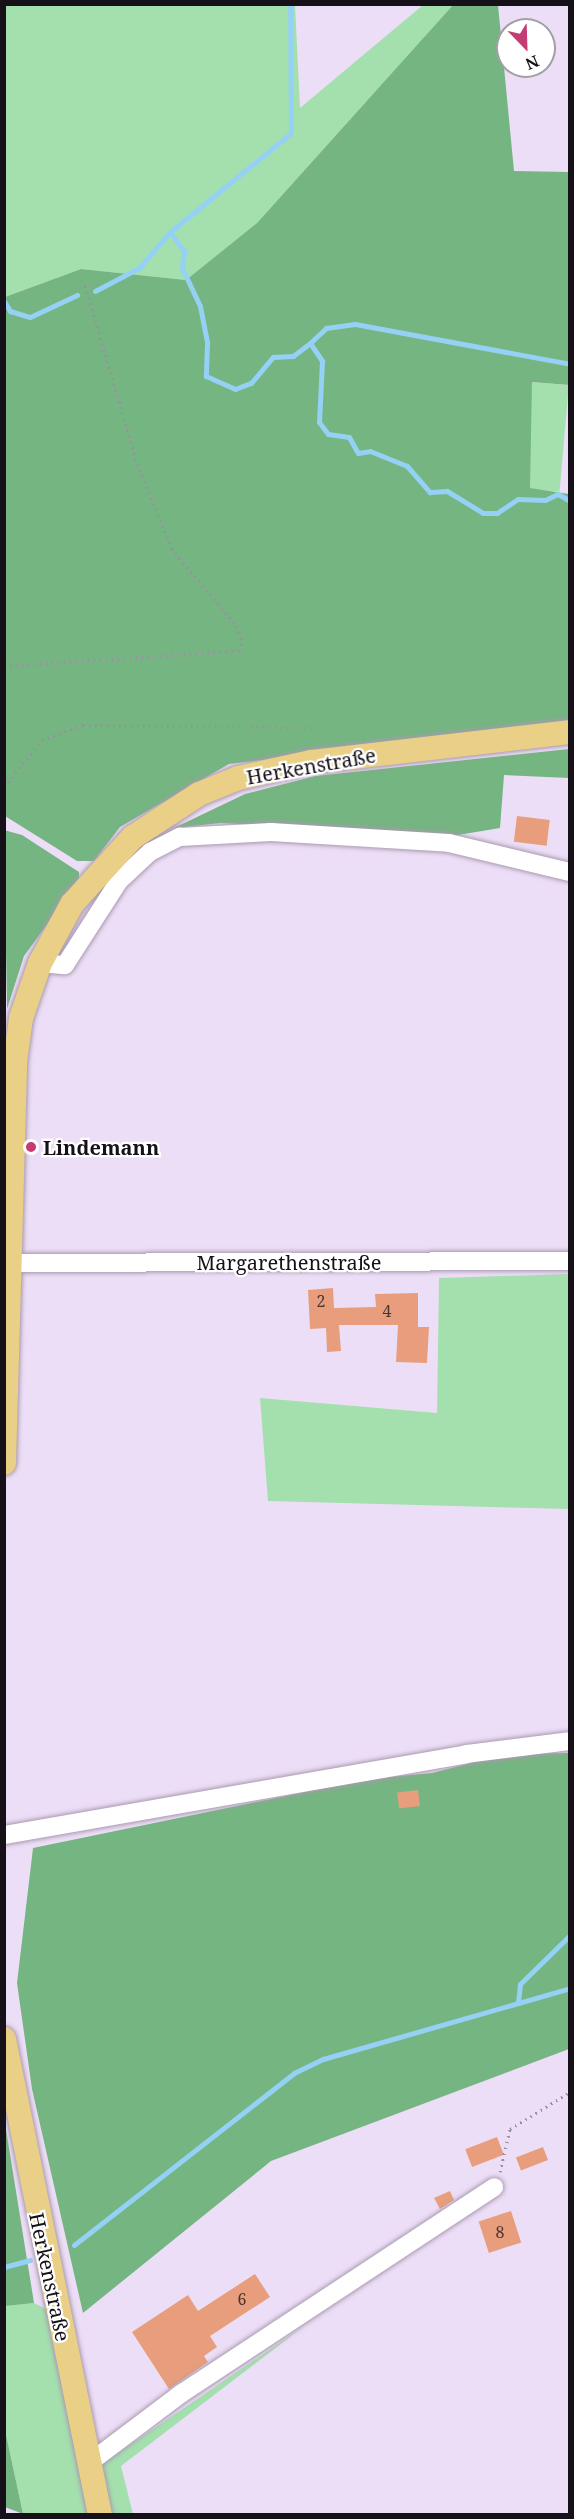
<!DOCTYPE html>
<html>
<head>
<meta charset="utf-8">
<style>
  body { margin:0 }
  #map { position:relative; width:574px; height:2519px; overflow:hidden; background:#eddef7; font-family:"Noto Serif",serif }
  div>[style] { position:absolute }
  .green>* { inset:0; background:#a4e0ae; transform-origin:0 0 }
  .forest>* { inset:0; background:#75b581 }
  .stream>* { height:5px; margin:-2.5px; padding:0 2.5px; transform-origin:2.5px; border-radius:2.5px; background:#95d0f5 }
  .building>* { inset:0; background:#e89e7c; transform-origin:0 0 }
  .path>* { height:3px; margin-top:-1.5px; transform-origin:0; background:repeating-linear-gradient(90deg,#9a8fa2 0 1.5px,transparent 0 6px) }
  .roads { filter:drop-shadow(0 0 2px #a99ab1) drop-shadow(0 0 2px #a99ab1) }
  .minor>* { height:18px; margin:-9px; padding:0 9px; transform-origin:9px; border-radius:9px; background:#fff }
  .major>* { height:24px; margin:-12px; padding:0 12px; transform-origin:12px; border-radius:12px; background:#e9d086 }
  .dots>* { width:16px; height:16px; translate:-50% -50%; box-sizing:border-box; border:3px solid #fff; border-radius:50% }
  span { translate:-50% -50%; white-space:nowrap; text-align:center; line-height:1.15; -webkit-text-stroke:4.5px #fff; paint-order:stroke }
  .number-label { font-size:16px; color:#4a3432 }
  .number-label span { -webkit-text-stroke-width:0 }
  .street-label { font-size:20px; color:#161119 }
  .poi-label { font-size:20px; color:#161119; font-weight:700 }
  .left { translate:0 -50%; text-align:left }
  .frame { position:absolute; inset:0; border:6px solid #161119; pointer-events:none }
  .north { position:absolute; left:496px; top:18px; width:60px; height:60px; box-sizing:border-box; background:#fff; border:2px solid #a2a0a3; border-radius:50%; rotate:157deg; font-size:16px; font-weight:700; line-height:24px; text-align:center; color:#161119 }
  .north::after { content:''; display:block; margin:auto; width:21px; height:27px; background:#c53b74; clip-path:polygon(50% 0,100% 100%,50% 72%,0 100%) }
</style>
</head>
<body>
<div id="map">
  <div class="green">
    <div style="clip-path:polygon(5px 5px,295px 5px,300px 108px,423px 5px,453px 5px,257px 223px,186px 280px,81px 269px,5px 297px)"></div>
    <div style="left:532px;top:382px;width:37px;height:107px;rotate:5deg"></div>
    <div style="clip-path:polygon(569px 1274px,569px 1509px,268px 1501px,260px 1398px,437px 1413px,439px 1278px)"></div>
    <div style="clip-path:polygon(34px 2303px,48px 2310px,89px 2514px,23px 2514px,5px 2430px,4px 2306px)"></div>
    <div style="clip-path:polygon(303px 2327px,121px 2466px,133px 2514px,109px 2514px,99px 2466px)"></div>
  </div>
  <div class="forest">
    <div style="clip-path:polygon(453px 5px,498px 5px,514px 171px,569px 172px,569px 385px,532px 382px,530px 488px,569px 494px,569px 722px,229px 764px,120px 827px,94px 861px,77px 861px,5px 816px,5px 297px,81px 269px,186px 280px,257px 223px)"></div>
    <div style="clip-path:polygon(569px 749px,569px 778px,504px 775px,500px 828px,452px 836px,221px 823px,174px 828px,245px 794px,315px 776px)"></div>
    <div style="clip-path:polygon(4px 830px,22px 835px,79px 872px,79px 881px,24px 956px,7px 1009px)"></div>
    <div style="clip-path:polygon(569px 1753px,569px 2049px,271px 2161px,83px 2313px,32px 2089px,17px 1983px,33px 1848px,368px 1779px,432px 1773px,506px 1754px)"></div>
    <div style="clip-path:polygon(5px 2123px,34px 2303px,5px 2306px,4px 2306px)"></div>
    <div style="clip-path:polygon(5px 2430px,23px 2514px,5px 2507px)"></div>
  </div>
  <div class="stream">
    <div style="left:170px;top:232px;width:156px;rotate:-39.3deg"></div>
    <div style="left:291px;top:133px;width:129px;rotate:-90.4deg"></div>
    <div style="left:95px;top:291px;width:50px;rotate:-27.6deg"></div>
    <div style="left:139px;top:268px;width:48px;rotate:-49.3deg"></div>
    <div style="left:170px;top:232px;width:24px;rotate:54deg"></div>
    <div style="left:184px;top:251px;width:17px;rotate:97deg"></div>
    <div style="left:182px;top:268px;width:42px;rotate:64.7deg"></div>
    <div style="left:200px;top:306px;width:38px;rotate:79deg"></div>
    <div style="left:207px;top:343px;width:33px;rotate:92deg"></div>
    <div style="left:206px;top:376px;width:32px;rotate:24deg"></div>
    <div style="left:235px;top:389px;width:17px;rotate:-21deg"></div>
    <div style="left:251px;top:383px;width:34px;rotate:-50deg"></div>
    <div style="left:273px;top:357px;width:20px;rotate:-3deg"></div>
    <div style="left:293px;top:356px;width:21px;rotate:-37deg"></div>
    <div style="left:310px;top:343px;width:22px;rotate:56deg"></div>
    <div style="left:322px;top:361px;width:61px;rotate:92.8deg"></div>
    <div style="left:319px;top:422px;width:15px;rotate:53deg"></div>
    <div style="left:328px;top:434px;width:21px;rotate:8deg"></div>
    <div style="left:349px;top:437px;width:18px;rotate:61deg"></div>
    <div style="left:358px;top:453px;width:12px;rotate:-9deg"></div>
    <div style="left:370px;top:451px;width:40px;rotate:22deg"></div>
    <div style="left:407px;top:466px;width:35px;rotate:49deg"></div>
    <div style="left:430px;top:492px;width:17px;rotate:-3deg"></div>
    <div style="left:447px;top:491px;width:42px;rotate:31.4deg"></div>
    <div style="left:483px;top:513px;width:14px"></div>
    <div style="left:497px;top:513px;width:25px;rotate:-34deg"></div>
    <div style="left:518px;top:499px;width:27px;rotate:2deg"></div>
    <div style="left:545px;top:500px;width:14px;rotate:-25deg"></div>
    <div style="left:558px;top:494px;width:14px;rotate:30deg"></div>
    <div style="left:4px;top:301px;width:12px;rotate:59deg"></div>
    <div style="left:10px;top:311px;width:21px;rotate:17deg"></div>
    <div style="left:30px;top:317px;width:52px;rotate:-25.1deg"></div>
    <div style="left:310px;top:343px;width:22px;rotate:-43deg"></div>
    <div style="left:326px;top:328px;width:29px;rotate:-8deg"></div>
    <div style="left:355px;top:324px;width:219px;rotate:10.5deg"></div>
    <div style="left:518px;top:2003px;width:19px;rotate:-84deg"></div>
    <div style="left:520px;top:1984px;width:70px;rotate:-44.4deg"></div>
    <div style="left:74px;top:2245px;width:279px;rotate:-38deg"></div>
    <div style="left:294px;top:2073px;width:32px;rotate:-26deg"></div>
    <div style="left:323px;top:2059px;width:257px;rotate:-16deg"></div>
    <div style="left:4px;top:2267px;width:27px;rotate:-15deg"></div>
  </div>
  <div class="building">
    <div style="left:517px;top:816px;width:33px;height:26px;rotate:7deg"></div>
    <div style="clip-path:polygon(333px 1288px,334px 1308px,376px 1307px,375px 1294px,418px 1293px,418px 1327px,429px 1327px,427px 1363px,396px 1362px,398px 1325px,339px 1325px,341px 1351px,327px 1352px,326px 1328px,310px 1329px,308px 1290px)"></div>
    <div style="left:418px;top:1790px;width:16px;height:21px;rotate:83deg"></div>
    <div style="left:497px;top:2137px;width:19px;height:34px;rotate:69deg"></div>
    <div style="left:543px;top:2147px;width:14px;height:29px;rotate:69deg"></div>
    <div style="clip-path:polygon(450px 2191px,454px 2200px,440px 2209px,434px 2198px)"></div>
    <div style="left:511px;top:2211px;width:33px;height:34px;rotate:72deg"></div>
    <div style="clip-path:polygon(255px 2274px,270px 2297px,210px 2336px,217px 2347px,204px 2356px,208px 2362px,169px 2389px,132px 2332px,188px 2295px,198px 2311px)"></div>
  </div>
  <div class="path">
    <div style="left:4px;top:666px;width:235px;rotate:-3.7deg"></div>
    <div style="left:239px;top:651px;width:13px;rotate:-77deg"></div>
    <div style="left:242px;top:638px;width:17px;rotate:-118deg"></div>
    <div style="left:234px;top:623px;width:97px;rotate:-130deg"></div>
    <div style="left:172px;top:549px;width:96px;rotate:-112deg"></div>
    <div style="left:136px;top:460px;width:185px;rotate:-106.3deg"></div>
    <div style="left:4px;top:787px;width:60px;rotate:-51deg"></div>
    <div style="left:42px;top:740px;width:44px;rotate:-20.1deg"></div>
    <div style="left:83px;top:725px;width:239px;rotate:0.7deg"></div>
    <div style="left:500px;top:2172px;width:44px;rotate:-76.9deg"></div>
    <div style="left:510px;top:2129px;width:70px;rotate:-31.7deg"></div>
  </div>
  <div class="roads">
    <div class="minor">
      <div style="left:40px;top:963px;width:25px;rotate:5deg"></div>
      <div style="left:65px;top:965px;width:100px;rotate:-57.3deg"></div>
      <div style="left:119px;top:881px;width:42px;rotate:-43.1deg"></div>
      <div style="left:150px;top:852px;width:34px;rotate:-27deg"></div>
      <div style="left:180px;top:837px;width:91px;rotate:-3.1deg"></div>
      <div style="left:271px;top:832px;width:178px;rotate:3.5deg"></div>
      <div style="left:449px;top:843px;width:124px;rotate:13.5deg"></div>
      <div style="left:4px;top:1263px;width:566px;rotate:-0.2deg"></div>
      <div style="left:4px;top:1835px;width:469px;rotate:-9.9deg"></div>
      <div style="left:466px;top:1754px;width:105px;rotate:-7.1deg"></div>
      <div style="left:89px;top:2463px;width:116px;rotate:-37deg"></div>
      <div style="left:182px;top:2393px;width:374px;rotate:-33.4deg"></div>
    </div>
    <div class="major">
      <div style="left:4px;top:1463px;width:401px;rotate:-88.4deg"></div>
      <div style="left:15px;top:1062px;width:44px;rotate:-82.2deg"></div>
      <div style="left:21px;top:1018px;width:58px;rotate:-70.9deg"></div>
      <div style="left:40px;top:963px;width:67px;rotate:-61.5deg"></div>
      <div style="left:72px;top:904px;width:91px;rotate:-47.7deg"></div>
      <div style="left:133px;top:837px;width:79px;rotate:-33.1deg"></div>
      <div style="left:199px;top:794px;width:42px;rotate:-22.3deg"></div>
      <div style="left:238px;top:778px;width:75px;rotate:-12.4deg"></div>
      <div style="left:311px;top:762px;width:261px;rotate:-6.6deg"></div>
      <div style="left:4px;top:2039px;width:485px;rotate:78.6deg"></div>
    </div>
  </div>
  <div class="dots">
    <div style="left:31px;top:1147px;background:#c53b74"></div>
  </div>
  <div class="number-label">
    <span style="left:321px;top:1301px">2</span>
    <span style="left:387px;top:1311px">4</span>
    <span style="left:500px;top:2232px">8</span>
    <span style="left:242px;top:2299px">6</span>
  </div>
  <div class="street-label">
    <span style="left:311px;top:766px;rotate:-10deg">Herkenstraße</span>
    <span style="left:289px;top:1262px">Margarethenstraße</span>
    <span style="left:50px;top:2277px;rotate:78deg">Herkenstraße</span>
  </div>
  <div class="poi-label">
    <span class="left" style="left:43px;top:1147px">Lindemann</span>
  </div>
  <div class="frame"></div>
  <div class="north">N</div>
</div>
</body>
</html>
